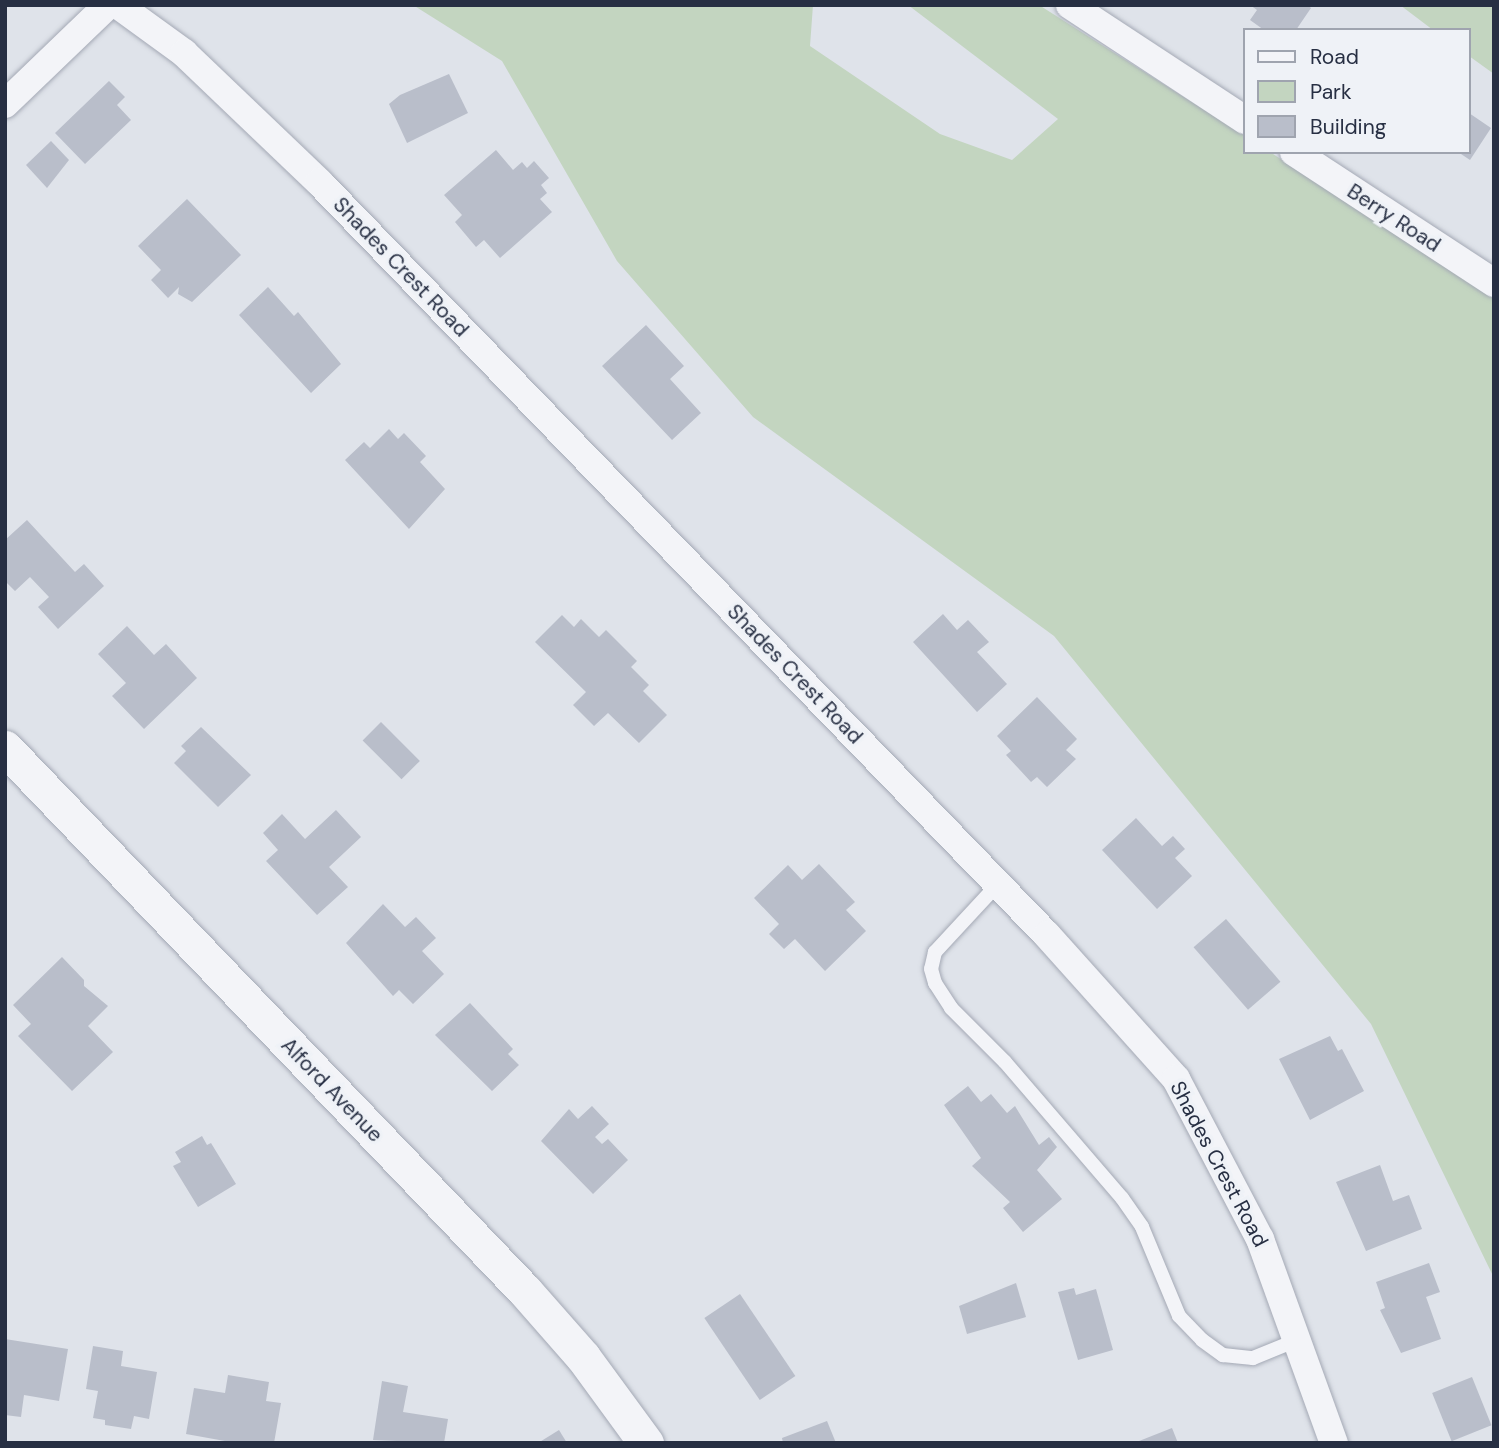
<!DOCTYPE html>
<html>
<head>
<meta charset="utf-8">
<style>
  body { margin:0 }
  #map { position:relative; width:1499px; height:1448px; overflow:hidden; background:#dfe3ea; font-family:"DM Sans",sans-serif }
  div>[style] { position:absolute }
  .green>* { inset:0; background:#c3d5c0 }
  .building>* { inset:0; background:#b9beca; transform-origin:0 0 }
  .roads { filter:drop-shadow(0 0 2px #a4a9b5) drop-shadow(0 0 2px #a4a9b5) }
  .service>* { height:14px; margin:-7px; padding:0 7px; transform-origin:7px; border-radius:7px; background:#f3f4f8 }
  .minor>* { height:28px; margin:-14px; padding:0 14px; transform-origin:14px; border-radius:14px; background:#f3f4f8 }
  .tertiary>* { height:35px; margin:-17.5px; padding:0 17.5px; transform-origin:17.5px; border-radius:17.5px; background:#f3f4f8 }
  span { translate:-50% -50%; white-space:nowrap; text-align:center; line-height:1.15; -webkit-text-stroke:7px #eff2f7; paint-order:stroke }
  .street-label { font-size:21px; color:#272f43 }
  .frame { position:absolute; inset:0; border:7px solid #272f43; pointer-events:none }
  .legend { position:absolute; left:1243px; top:28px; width:228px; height:126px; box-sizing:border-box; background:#eff2f7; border:2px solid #9fa4af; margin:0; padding:9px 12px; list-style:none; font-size:21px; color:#272f43 }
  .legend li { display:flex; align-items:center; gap:14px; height:35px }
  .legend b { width:35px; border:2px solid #9fa4af }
</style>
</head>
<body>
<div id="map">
  <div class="green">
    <div style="clip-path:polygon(413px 5px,813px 5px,810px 46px,940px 134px,1012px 160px,1058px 119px,908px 5px,1039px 5px,1245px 136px,1245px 152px,1270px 152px,1494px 299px,1494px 1278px,1371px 1024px,1054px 636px,753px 417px,617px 261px,502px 61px)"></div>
    <div style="clip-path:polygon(1400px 5px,1494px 5px,1494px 74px,1469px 56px,1469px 30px,1433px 30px)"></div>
  </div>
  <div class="building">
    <div style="clip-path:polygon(1250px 5px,1307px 5px,1311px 8px,1296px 30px,1264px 30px,1250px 20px,1257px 10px)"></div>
    <div style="clip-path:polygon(449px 74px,468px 113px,407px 143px,389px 104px,400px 95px)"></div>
    <div style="clip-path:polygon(109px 81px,125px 97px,117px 105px,131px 120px,85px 164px,55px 133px)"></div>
    <div style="clip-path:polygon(1469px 113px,1491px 128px,1470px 160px,1458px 152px,1469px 152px)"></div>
    <div style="clip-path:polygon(51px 141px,69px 160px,47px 188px,26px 165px)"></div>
    <div style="clip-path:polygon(496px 150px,513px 170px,522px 162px,527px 168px,534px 161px,549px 178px,541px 185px,547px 193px,540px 199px,552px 212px,500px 258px,484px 240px,476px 247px,455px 222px,462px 215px,444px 195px)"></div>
    <div style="clip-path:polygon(187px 199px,241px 255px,192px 302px,178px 294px,179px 287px,168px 298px,151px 280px,161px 270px,138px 246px)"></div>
    <div style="clip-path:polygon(268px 287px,294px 316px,298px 312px,341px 364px,311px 393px,239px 315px)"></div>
    <div style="clip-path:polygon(646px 325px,684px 366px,670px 379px,701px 413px,672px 440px,602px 366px)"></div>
    <div style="clip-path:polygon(389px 429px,398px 439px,404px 433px,426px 456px,420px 462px,445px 489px,409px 529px,345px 460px,364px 442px,370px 448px)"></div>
    <div style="clip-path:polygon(27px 520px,75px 572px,84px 564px,104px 586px,58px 629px,38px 607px,49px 597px,30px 577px,15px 591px,5px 581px,5px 540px)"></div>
    <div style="clip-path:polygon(943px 614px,957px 630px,968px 620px,989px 642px,977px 652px,1007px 684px,977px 712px,913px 642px)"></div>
    <div style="clip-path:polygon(562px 615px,574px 627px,581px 619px,599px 637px,606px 630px,637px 661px,631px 667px,649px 685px,643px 691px,667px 715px,639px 743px,608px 713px,594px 726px,573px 705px,586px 692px,535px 642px)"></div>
    <div style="clip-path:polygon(127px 626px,154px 655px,166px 644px,197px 678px,144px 729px,112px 696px,126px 683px,98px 654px)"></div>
    <div style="clip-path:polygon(1037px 697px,1077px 739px,1066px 750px,1076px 759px,1047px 787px,1037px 777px,1031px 782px,1006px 755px,1011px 751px,997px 736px)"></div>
    <div style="left:381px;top:722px;width:55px;height:26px;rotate:45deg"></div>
    <div style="clip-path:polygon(201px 727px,251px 775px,218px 807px,174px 763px,186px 751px,181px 746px)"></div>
    <div style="clip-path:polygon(336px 810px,361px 837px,329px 867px,348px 887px,317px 915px,266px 861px,278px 850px,263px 833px,282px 814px,305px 839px)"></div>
    <div style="clip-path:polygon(1136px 818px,1162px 846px,1173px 836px,1185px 849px,1175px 858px,1192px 876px,1157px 909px,1102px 850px)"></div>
    <div style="clip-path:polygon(819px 864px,855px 902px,846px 910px,866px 931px,825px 971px,795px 939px,784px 949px,769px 934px,779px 924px,754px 898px,788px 865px,802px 880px)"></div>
    <div style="clip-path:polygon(383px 904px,405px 927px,416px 917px,436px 938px,422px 951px,444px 974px,413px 1004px,399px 990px,393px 996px,346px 943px)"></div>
    <div style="left:1226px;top:919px;width:83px;height:43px;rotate:49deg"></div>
    <div style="clip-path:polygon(62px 957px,84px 980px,84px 986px,108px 1006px,88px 1026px,113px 1052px,72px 1091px,18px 1036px,31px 1024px,13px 1005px)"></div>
    <div style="clip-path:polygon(470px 1003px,513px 1049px,508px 1054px,519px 1065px,492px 1091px,435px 1035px)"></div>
    <div style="clip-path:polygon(1330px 1036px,1338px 1051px,1342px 1049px,1364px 1091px,1310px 1120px,1279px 1059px)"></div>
    <div style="clip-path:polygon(968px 1086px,981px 1102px,991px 1094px,1007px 1113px,1015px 1106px,1039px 1145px,1049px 1137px,1057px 1147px,1037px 1170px,1062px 1199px,1023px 1232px,1003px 1208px,1010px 1202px,972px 1166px,981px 1158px,944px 1105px)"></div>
    <div style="clip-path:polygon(592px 1106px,609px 1124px,595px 1137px,602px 1144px,608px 1139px,628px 1160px,593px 1194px,541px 1141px,569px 1109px,578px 1119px)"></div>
    <div style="clip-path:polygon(202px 1136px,207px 1145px,211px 1143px,236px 1184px,198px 1207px,173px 1166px,181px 1162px,175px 1152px)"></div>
    <div style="clip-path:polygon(1380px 1165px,1393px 1201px,1409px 1195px,1422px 1229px,1366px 1251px,1336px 1182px)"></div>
    <div style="clip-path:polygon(1429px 1263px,1440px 1292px,1426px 1297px,1441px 1339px,1401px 1353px,1380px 1310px,1385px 1308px,1376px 1282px)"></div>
    <div style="clip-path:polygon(1016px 1283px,1026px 1317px,967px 1334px,959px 1306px)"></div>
    <div style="clip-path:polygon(1074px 1288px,1076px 1295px,1096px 1289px,1113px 1350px,1078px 1360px,1058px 1292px)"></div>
    <div style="left:740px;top:1294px;width:99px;height:43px;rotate:56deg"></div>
    <div style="clip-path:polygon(5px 1339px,68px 1349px,59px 1401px,24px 1395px,21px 1417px,5px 1415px)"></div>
    <div style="clip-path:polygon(93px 1346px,123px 1351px,121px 1366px,157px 1372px,149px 1419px,134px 1416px,131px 1429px,105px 1425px,105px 1420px,93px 1418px,98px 1391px,86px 1389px)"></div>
    <div style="clip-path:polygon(228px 1375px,269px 1382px,266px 1401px,281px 1403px,274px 1443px,236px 1443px,186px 1434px,194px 1388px,225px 1393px)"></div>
    <div style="left:1472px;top:1377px;width:52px;height:43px;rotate:68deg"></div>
    <div style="clip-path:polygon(382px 1381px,408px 1386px,403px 1412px,448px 1419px,444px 1443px,373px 1440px)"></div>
    <div style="clip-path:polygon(827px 1421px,836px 1443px,783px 1443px,782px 1438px)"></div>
    <div style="clip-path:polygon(1172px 1428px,1178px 1443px,1134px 1443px)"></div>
    <div style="clip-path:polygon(559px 1430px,567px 1443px,538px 1443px)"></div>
  </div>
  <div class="roads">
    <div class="service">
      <div style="left:998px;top:884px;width:93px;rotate:132.8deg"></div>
      <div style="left:935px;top:952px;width:17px;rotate:103deg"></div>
      <div style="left:931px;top:969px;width:15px;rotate:74deg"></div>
      <div style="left:935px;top:983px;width:30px;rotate:57deg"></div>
      <div style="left:951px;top:1008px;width:76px;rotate:45deg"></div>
      <div style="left:1005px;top:1062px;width:179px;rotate:49.3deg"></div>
      <div style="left:1122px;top:1198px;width:35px;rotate:55deg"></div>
      <div style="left:1142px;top:1227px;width:96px;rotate:67.4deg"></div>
      <div style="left:1179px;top:1316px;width:33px;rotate:46deg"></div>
      <div style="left:1202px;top:1340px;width:26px;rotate:36deg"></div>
      <div style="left:1223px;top:1355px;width:30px;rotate:6deg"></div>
      <div style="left:1253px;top:1358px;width:48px;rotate:-22.2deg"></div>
    </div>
    <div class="minor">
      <div style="left:118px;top:5px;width:82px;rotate:36deg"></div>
      <div style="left:184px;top:53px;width:187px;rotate:43.7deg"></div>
      <div style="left:319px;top:182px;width:1047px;rotate:45.97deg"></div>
      <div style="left:1047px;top:935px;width:193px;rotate:48.1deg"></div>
      <div style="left:1176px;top:1079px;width:181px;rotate:62.3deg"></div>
      <div style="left:1260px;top:1239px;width:217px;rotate:70.1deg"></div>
      <div style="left:1070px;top:5px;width:209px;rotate:33.3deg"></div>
      <div style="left:5px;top:104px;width:143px;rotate:-43.9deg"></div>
      <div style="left:1294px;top:152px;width:239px;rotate:33.2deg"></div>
    </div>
    <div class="tertiary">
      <div style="left:5px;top:748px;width:752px;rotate:46.24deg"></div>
      <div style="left:525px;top:1291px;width:88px;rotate:48.7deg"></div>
      <div style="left:583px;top:1357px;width:107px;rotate:53.8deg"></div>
    </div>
  </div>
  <div class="street-label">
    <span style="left:1394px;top:218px;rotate:33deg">Berry Road</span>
    <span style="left:401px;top:267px;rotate:46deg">Shades Crest Road</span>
    <span style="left:795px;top:674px;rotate:46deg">Shades Crest Road</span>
    <span style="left:332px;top:1090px;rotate:46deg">Alford Avenue</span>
    <span style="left:1219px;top:1164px;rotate:62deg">Shades Crest Road</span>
  </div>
  <div class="frame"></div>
  <ul class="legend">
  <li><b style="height:9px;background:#f3f4f8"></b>Road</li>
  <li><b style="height:19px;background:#c3d5c0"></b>Park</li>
  <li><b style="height:19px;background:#b9beca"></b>Building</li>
  </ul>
</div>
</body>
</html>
